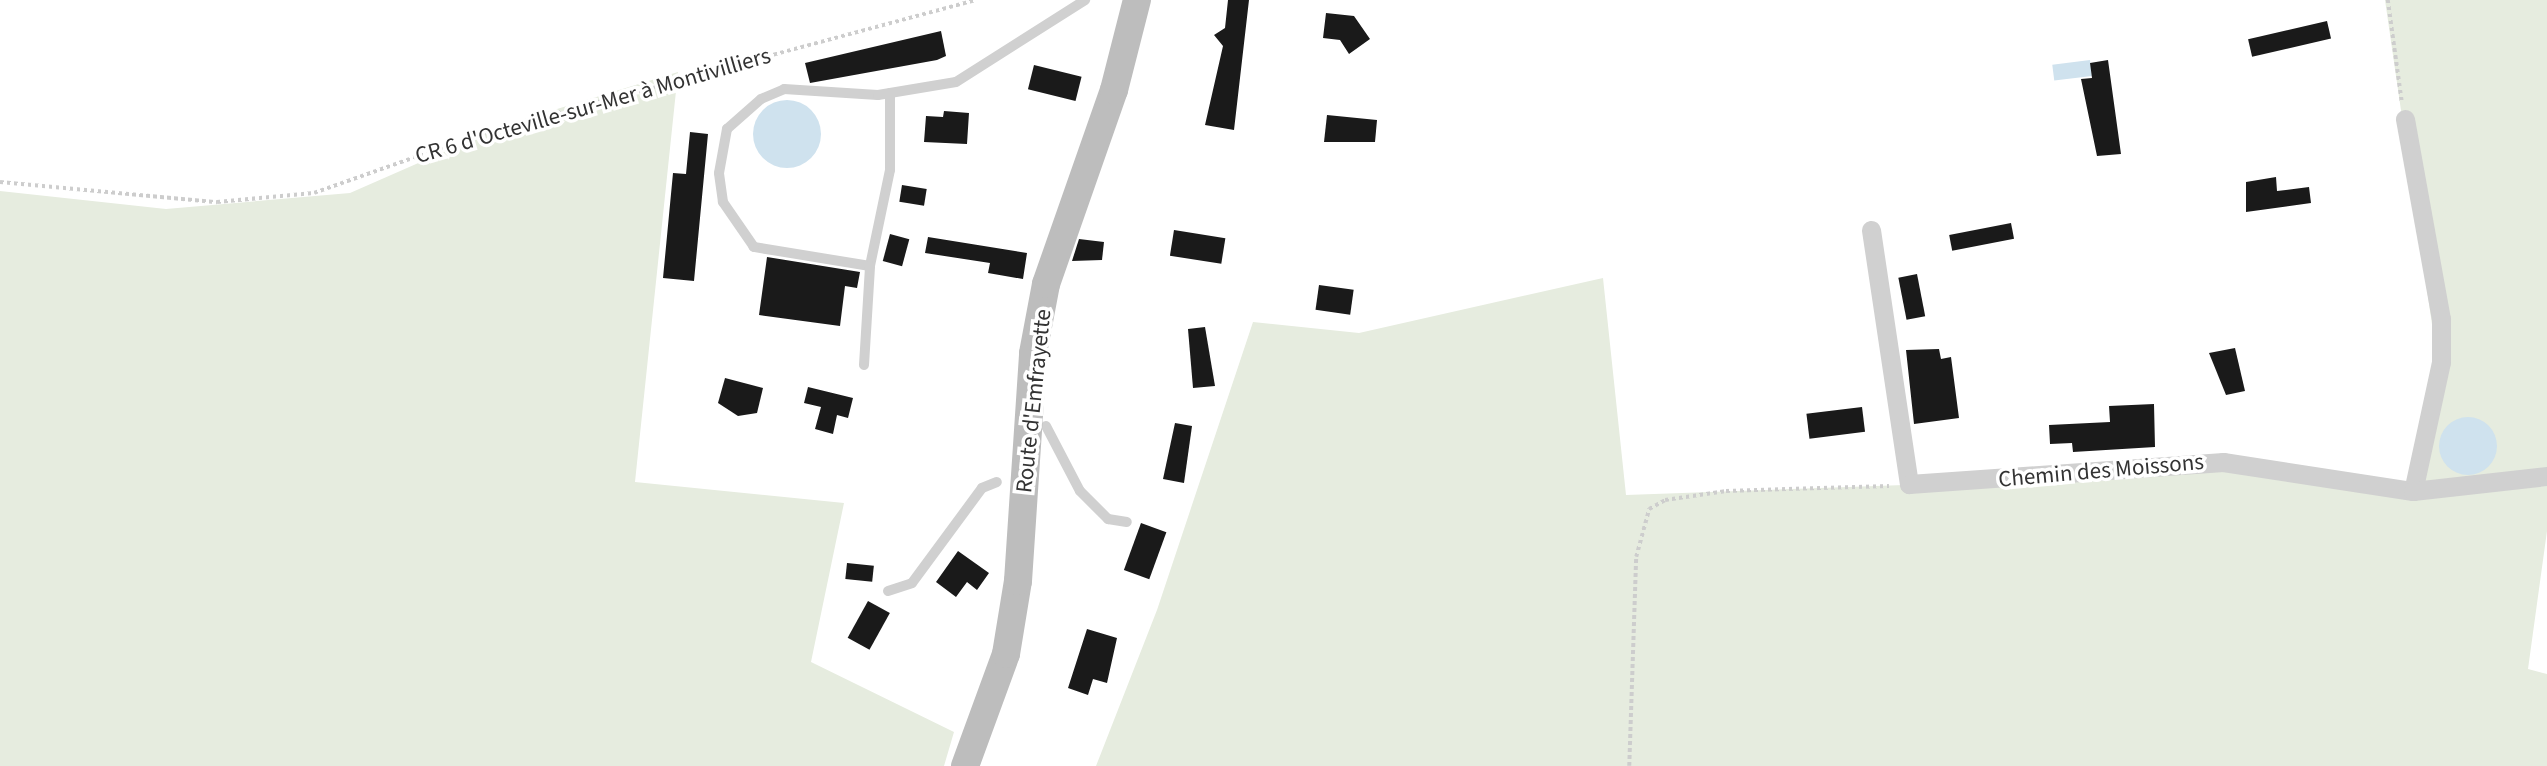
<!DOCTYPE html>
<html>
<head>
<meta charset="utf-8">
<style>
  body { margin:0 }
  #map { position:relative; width:2547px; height:766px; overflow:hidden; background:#fff; font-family:"Source Sans 3",sans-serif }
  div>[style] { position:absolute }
  .green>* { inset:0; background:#e6ecdf }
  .water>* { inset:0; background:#cfe2ee; transform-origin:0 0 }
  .round { border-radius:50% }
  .building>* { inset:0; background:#1a1a1a; transform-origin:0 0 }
  .path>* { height:3.5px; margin-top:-1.75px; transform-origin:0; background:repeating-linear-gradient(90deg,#cdcdcd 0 3.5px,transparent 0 7px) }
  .lane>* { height:10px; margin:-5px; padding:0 5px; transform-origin:5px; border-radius:5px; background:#d0d0d0 }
  .street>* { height:19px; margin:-9.5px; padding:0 9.5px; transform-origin:9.5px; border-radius:9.5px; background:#d0d0d0 }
  .secondary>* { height:28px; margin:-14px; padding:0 14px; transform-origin:14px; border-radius:14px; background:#bdbdbd }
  span { translate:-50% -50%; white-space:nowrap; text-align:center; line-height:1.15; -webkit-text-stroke:7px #fff; paint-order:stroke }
  .street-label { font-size:23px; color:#333 }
</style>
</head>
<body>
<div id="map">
  <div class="green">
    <div style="clip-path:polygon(2385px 0,2547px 0,2547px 531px,2528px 669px,2547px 674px,2547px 766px,1096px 766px,1157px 610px,1253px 322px,1359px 333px,1603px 278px,1626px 495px,1904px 485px,2124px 461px,2408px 482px,2436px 352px)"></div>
    <div style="clip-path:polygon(678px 72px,635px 482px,844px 503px,811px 662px,954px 732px,944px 766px,0 766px,0 191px,166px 209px,350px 193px,505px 125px)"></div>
  </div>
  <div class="water">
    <div style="left:2090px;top:60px;width:16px;height:38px;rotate:83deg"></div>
    <div class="round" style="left:753px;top:100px;width:68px;height:68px"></div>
    <div class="round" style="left:2439px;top:417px;width:58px;height:58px"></div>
  </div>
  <div class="building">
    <div style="clip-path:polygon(1228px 0,1249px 0,1234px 130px,1205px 125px,1223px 46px,1214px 35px,1225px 28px)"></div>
    <div style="clip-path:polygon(1326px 13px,1354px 16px,1370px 39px,1349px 54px,1340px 40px,1323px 38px)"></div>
    <div style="left:2327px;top:21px;width:18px;height:81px;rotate:77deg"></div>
    <div style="clip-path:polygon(941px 31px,946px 56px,937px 60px,810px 83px,805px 63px)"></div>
    <div style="clip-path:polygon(2108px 60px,2121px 154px,2097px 156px,2081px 79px,2092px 78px,2090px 63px)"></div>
    <div style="left:1034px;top:65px;width:49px;height:25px;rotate:14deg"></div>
    <div style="clip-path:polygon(944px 111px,969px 113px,967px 144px,924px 142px,926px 116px,943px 117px)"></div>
    <div style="clip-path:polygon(1327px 115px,1377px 120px,1375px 142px,1324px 142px)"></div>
    <div style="clip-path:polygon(690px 132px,708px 134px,694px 281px,663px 278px,673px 173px,686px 174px)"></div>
    <div style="clip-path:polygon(2276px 177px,2277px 191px,2309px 187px,2311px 203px,2246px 212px,2246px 182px)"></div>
    <div style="left:902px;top:185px;width:25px;height:17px;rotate:9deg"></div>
    <div style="left:2011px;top:223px;width:16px;height:63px;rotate:79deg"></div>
    <div style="left:1174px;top:230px;width:52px;height:26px;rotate:9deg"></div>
    <div style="left:890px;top:234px;width:20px;height:28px;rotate:15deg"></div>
    <div style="clip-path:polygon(928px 237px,1027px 253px,1023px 279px,988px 273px,990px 263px,925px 253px)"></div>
    <div style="clip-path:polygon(1079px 239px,1104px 242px,1102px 260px,1072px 261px)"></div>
    <div style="clip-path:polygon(767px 257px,860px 272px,857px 288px,845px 286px,840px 326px,759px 315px)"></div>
    <div style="left:1917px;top:274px;width:43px;height:19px;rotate:79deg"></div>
    <div style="left:1319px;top:285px;width:35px;height:25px;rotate:8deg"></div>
    <div style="clip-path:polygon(1205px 327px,1215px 386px,1193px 388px,1188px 329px)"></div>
    <div style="clip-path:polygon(2235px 348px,2245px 391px,2226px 395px,2209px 353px)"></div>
    <div style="clip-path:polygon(1939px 349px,1941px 359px,1951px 357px,1959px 418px,1914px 424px,1906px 350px)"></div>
    <div style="clip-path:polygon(725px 378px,763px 388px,757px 413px,738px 416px,718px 403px)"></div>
    <div style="clip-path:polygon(808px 387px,853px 398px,848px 418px,837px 415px,833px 434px,815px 429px,821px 407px,804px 403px)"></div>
    <div style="clip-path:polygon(2154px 404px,2155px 447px,2073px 452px,2072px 443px,2050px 444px,2049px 425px,2110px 422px,2109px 406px)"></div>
    <div style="left:1862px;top:407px;width:25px;height:56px;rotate:83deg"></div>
    <div style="clip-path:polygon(1175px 423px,1192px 426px,1184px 483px,1163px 479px)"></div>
    <div style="left:1141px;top:523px;width:27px;height:50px;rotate:20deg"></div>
    <div style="clip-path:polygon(958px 551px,989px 573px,977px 590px,967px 582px,956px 597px,936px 582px)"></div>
    <div style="left:847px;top:563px;width:27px;height:16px;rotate:6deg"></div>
    <div style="left:868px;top:601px;width:25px;height:42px;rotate:29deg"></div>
    <div style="clip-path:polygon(1087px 629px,1117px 638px,1107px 683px,1093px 679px,1088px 695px,1068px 688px)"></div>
  </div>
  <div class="path">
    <div style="left:2388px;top:0;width:103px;rotate:82.2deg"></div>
    <div style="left:0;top:182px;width:218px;rotate:5.3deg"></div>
    <div style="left:217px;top:202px;width:97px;rotate:-5.3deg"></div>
    <div style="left:314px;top:193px;width:179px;rotate:-19.5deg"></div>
    <div style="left:483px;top:133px;width:511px;rotate:-15.1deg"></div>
    <div style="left:1629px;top:766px;width:209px;rotate:-88.1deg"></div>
    <div style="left:1636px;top:557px;width:50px;rotate:-74.8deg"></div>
    <div style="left:1649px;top:509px;width:18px;rotate:-29deg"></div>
    <div style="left:1665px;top:500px;width:62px;rotate:-8.4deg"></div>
    <div style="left:1726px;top:491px;width:163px;rotate:-1.8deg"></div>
  </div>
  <div class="lane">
    <div style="left:890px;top:93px;width:77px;rotate:90deg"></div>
    <div style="left:890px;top:170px;width:98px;rotate:101.8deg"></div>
    <div style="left:870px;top:266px;width:118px;rotate:-170.7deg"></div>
    <div style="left:754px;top:247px;width:55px;rotate:-124.6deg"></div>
    <div style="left:723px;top:202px;width:29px;rotate:-98deg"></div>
    <div style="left:719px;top:173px;width:45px;rotate:-79.7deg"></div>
    <div style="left:727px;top:129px;width:45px;rotate:-41.4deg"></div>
    <div style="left:761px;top:99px;width:25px;rotate:-23deg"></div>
    <div style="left:784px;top:89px;width:94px;rotate:3.7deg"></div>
    <div style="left:878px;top:95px;width:79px;rotate:-9.5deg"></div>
    <div style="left:956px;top:82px;width:153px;rotate:-32.4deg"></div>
    <div style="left:864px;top:365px;width:99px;rotate:-86.5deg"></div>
    <div style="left:1046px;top:426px;width:73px;rotate:62.4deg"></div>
    <div style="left:1080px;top:491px;width:40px;rotate:45deg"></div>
    <div style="left:1108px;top:519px;width:19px;rotate:9deg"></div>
    <div style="left:888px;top:591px;width:25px;rotate:-18deg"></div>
    <div style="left:912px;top:583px;width:118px;rotate:-53.6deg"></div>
    <div style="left:982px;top:488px;width:16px;rotate:-22deg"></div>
  </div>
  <div class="street">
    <div style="left:2405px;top:119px;width:203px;rotate:79.8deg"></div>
    <div style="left:2441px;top:319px;width:43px;rotate:90deg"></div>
    <div style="left:2441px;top:362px;width:132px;rotate:102.2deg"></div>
    <div style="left:1871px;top:230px;width:257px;rotate:81.5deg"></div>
    <div style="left:1909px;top:484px;width:315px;rotate:-4deg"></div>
    <div style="left:2223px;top:462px;width:192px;rotate:8.7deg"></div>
    <div style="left:2413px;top:491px;width:135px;rotate:-6.4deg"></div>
  </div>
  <div class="secondary">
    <div style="left:965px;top:766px;width:119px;rotate:-69.9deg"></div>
    <div style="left:1006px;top:654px;width:74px;rotate:-80.7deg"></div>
    <div style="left:1018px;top:581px;width:228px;rotate:-86.2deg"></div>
    <div style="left:1033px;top:353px;width:70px;rotate:-79.3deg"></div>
    <div style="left:1046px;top:284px;width:206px;rotate:-70.7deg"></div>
    <div style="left:1114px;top:90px;width:93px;rotate:-75.7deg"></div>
  </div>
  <div class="street-label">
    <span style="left:593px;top:106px;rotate:-16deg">CR 6 d'Octeville-sur-Mer à Montivilliers</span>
    <span style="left:1034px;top:401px;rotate:-84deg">Route d'Emfrayette</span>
    <span style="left:2101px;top:471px;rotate:-5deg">Chemin des Moissons</span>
  </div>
</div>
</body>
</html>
